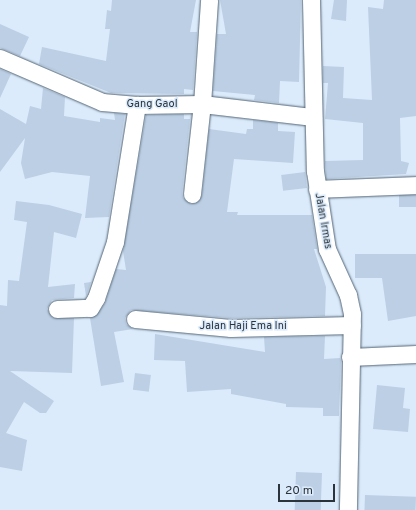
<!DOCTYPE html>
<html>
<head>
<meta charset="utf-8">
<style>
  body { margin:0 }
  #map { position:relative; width:416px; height:510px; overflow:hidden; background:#dbebfb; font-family:Overpass,sans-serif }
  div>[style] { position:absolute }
  .building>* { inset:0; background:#bccfe4; transform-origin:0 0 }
  .roads { filter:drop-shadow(0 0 1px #536476) drop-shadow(0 0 1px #536476) }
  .minor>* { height:17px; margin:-8.5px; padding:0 8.5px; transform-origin:8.5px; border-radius:8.5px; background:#fff }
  span { translate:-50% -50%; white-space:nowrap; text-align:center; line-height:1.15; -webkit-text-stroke:3px #dbebfb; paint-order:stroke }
  .street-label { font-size:11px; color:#2b333b }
  .scale { position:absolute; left:278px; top:484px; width:57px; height:18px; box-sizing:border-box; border:2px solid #2b333b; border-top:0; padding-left:5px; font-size:12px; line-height:14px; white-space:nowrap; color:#2b333b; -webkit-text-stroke:3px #dbebfb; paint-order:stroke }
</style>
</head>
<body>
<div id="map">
  <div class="building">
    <div style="clip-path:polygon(112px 0,196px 0,190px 32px,197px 32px,193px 90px,184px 89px,184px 94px,111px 93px,39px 64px,42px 47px,106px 61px,110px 29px,105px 29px,107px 10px,111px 11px)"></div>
    <div style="clip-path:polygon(220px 0,301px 0,299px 82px,280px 81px,279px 103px,254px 100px,255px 95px,213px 91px,217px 34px,226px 34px)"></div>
    <div style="clip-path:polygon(334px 0,347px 0,346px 21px,331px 19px)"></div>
    <div style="clip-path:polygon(384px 0,416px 0,416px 116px,400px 118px,401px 161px,409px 163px,406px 174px,326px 179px,325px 161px,363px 160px,363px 123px,325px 119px,328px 83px,323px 83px,323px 66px,344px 67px,343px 98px,372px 100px,368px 7px,383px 9px)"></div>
    <div style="clip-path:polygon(0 24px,29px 37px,20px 56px,0 48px)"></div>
    <div style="clip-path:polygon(0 69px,11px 74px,0 98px)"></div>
    <div style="clip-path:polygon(43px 88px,65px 97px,64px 116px,100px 122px,100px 118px,115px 120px,114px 113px,125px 114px,109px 217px,85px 218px,90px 176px,52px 172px,25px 179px,21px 163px,25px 138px,0 172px,0 109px,26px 124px,30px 106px,41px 109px)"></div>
    <div style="clip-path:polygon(184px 114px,184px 119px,190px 119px,182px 193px,183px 198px,191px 204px,196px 203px,202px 195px,209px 129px,246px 134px,247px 129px,253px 129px,253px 120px,278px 123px,278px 131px,295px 132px,293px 163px,234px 159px,227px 212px,238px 212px,237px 215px,312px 215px,317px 249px,314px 249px,326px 287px,325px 316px,231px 318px,131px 310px,125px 318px,126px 324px,133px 329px,114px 332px,124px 382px,101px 386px,90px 318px,98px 313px,105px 303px,116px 269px,126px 270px,123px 251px,146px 115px)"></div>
    <div style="left:305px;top:172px;width:16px;height:24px;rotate:83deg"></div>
    <div style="left:416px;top:195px;width:12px;height:17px;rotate:90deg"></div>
    <div style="clip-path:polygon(16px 201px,49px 205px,82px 214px,76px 238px,54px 232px,48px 287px,75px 284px,74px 298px,52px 300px,47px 309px,53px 318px,74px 318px,72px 373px,10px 371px,54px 401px,46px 413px,40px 413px,24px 402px,6px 433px,27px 440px,22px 471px,0 467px,0 305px,7px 306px,8px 280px,19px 281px,27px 222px,14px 220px)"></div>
    <div style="clip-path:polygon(355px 254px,416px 254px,416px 316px,388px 321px,382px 278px,355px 278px)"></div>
    <div style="clip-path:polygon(91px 282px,87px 294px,86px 296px,84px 283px)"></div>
    <div style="clip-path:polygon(155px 334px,265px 352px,264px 337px,325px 336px,324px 359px,340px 358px,341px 361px,339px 416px,323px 416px,323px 408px,286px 407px,286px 404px,231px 394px,231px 389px,187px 392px,185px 361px,154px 360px)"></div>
    <div style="left:135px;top:373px;width:16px;height:17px;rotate:7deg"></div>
    <div style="clip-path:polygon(377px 385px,405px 388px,403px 408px,410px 409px,408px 432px,373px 429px)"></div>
    <div style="left:296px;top:472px;width:26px;height:38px;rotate:2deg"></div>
    <div style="left:365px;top:495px;width:51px;height:15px;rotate:2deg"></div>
  </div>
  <div class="roads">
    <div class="minor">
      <div style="left:311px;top:0;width:171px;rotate:88.7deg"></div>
      <div style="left:315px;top:171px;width:79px;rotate:81.3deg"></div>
      <div style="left:327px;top:249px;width:51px;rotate:65.5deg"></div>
      <div style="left:348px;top:295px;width:19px;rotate:78deg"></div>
      <div style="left:352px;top:314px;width:196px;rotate:91.2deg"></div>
      <div style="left:0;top:58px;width:111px;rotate:23.3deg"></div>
      <div style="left:102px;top:102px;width:35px;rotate:5deg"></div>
      <div style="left:137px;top:105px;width:65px;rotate:-0.9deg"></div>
      <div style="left:202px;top:104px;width:112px;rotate:6.7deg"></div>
      <div style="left:317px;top:189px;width:99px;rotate:-2.3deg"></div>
      <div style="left:192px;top:194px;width:91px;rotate:-83.7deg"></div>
      <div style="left:202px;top:104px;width:104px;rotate:-86.1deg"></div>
      <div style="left:57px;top:309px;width:33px;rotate:-2deg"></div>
      <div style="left:90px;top:308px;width:12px;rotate:-59deg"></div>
      <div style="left:96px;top:298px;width:59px;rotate:-71.3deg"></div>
      <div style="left:115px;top:242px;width:139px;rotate:-80.9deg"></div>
      <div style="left:135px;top:319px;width:96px;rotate:5.4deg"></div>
      <div style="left:231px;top:328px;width:121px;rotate:-1.4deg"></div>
      <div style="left:350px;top:357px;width:66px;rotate:-2.6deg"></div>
    </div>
  </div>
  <div class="street-label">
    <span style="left:152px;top:104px">Gang Gaol</span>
    <span style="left:323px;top:221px;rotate:80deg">Jalan Irmas</span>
    <span style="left:243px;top:326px">Jalan Haji Ema Ini</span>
  </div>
  <div class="scale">20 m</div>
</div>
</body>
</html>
